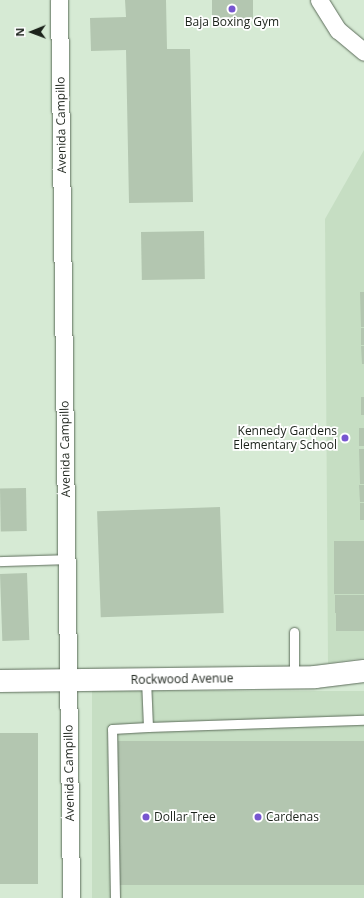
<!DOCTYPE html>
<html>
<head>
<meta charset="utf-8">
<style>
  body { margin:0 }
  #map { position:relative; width:364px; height:898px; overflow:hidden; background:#d6ead4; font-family:"Open Sans",sans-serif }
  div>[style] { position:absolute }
  .built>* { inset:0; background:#c6dec3; transform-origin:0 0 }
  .building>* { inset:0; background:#b3c6b0; transform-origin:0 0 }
  .roads { filter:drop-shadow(0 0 1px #5d6d5b) drop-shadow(0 0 1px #5d6d5b) }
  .service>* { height:9px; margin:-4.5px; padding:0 4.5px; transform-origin:4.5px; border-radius:4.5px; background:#fff }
  .minor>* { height:17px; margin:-8.5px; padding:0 8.5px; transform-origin:8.5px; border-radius:8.5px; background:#fff }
  .tertiary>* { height:22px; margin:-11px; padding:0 11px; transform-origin:11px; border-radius:11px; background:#fff }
  .dots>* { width:11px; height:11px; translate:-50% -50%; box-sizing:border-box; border:2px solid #fff; border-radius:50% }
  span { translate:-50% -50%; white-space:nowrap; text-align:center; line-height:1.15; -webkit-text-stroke:3.5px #fff; paint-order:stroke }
  .poi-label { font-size:12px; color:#1c231b }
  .right { translate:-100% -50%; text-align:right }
  .left { translate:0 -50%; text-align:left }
  .street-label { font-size:12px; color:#1c231b }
  .north { position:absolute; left:12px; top:12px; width:40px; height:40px; -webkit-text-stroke:3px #fff; paint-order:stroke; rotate:269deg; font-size:11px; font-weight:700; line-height:16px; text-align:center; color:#1c231b }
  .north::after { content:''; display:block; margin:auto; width:14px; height:18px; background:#1c231b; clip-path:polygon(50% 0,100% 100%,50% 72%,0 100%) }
</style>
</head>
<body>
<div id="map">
  <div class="built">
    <div style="clip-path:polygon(364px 150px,364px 658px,328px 663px,325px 219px)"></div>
    <div style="left:364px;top:691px;width:207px;height:272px;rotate:90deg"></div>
  </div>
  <div class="building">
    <div style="clip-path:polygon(125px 0,166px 0,167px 49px,190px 49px,193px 202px,129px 203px,126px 50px,91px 51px,90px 18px,126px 17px)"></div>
    <div style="left:212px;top:0;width:41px;height:19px"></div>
    <div style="left:204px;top:231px;width:48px;height:63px;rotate:89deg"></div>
    <div style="clip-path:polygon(360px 292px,364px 292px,364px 327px,361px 327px)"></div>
    <div style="left:361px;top:328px;width:3px;height:17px"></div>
    <div style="clip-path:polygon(361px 346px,364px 346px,364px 364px,362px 364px)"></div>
    <div style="left:361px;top:397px;width:3px;height:18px"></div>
    <div style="left:364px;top:428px;width:18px;height:5px;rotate:90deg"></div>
    <div style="clip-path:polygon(359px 449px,364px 449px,364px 484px,360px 484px)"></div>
    <div style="clip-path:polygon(359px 485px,364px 485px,364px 502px,360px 502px)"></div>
    <div style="left:26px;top:488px;width:43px;height:26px;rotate:89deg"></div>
    <div style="left:360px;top:503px;width:4px;height:17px"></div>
    <div style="left:220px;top:507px;width:106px;height:123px;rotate:88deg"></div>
    <div style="left:334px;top:541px;width:30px;height:53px"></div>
    <div style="left:27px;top:573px;width:67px;height:27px;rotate:88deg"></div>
    <div style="left:335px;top:595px;width:29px;height:18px"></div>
    <div style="left:336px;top:613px;width:28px;height:18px"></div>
    <div style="left:0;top:733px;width:38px;height:151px"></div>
    <div style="left:364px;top:741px;width:144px;height:246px;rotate:90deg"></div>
  </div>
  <div class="roads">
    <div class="service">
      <div style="left:0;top:561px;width:67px;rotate:-1.7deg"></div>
      <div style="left:294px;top:632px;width:45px;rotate:90deg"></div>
      <div style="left:146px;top:679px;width:48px;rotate:87.6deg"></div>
      <div style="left:148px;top:727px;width:216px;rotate:-1.9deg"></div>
      <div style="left:115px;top:898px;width:169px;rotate:-91deg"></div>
      <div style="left:112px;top:729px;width:36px;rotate:-3deg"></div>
    </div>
    <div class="minor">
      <div style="left:59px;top:0;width:898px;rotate:89.23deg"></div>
      <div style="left:319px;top:0;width:36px;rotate:58deg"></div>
      <div style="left:338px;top:30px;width:34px;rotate:40deg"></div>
    </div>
    <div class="tertiary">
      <div style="left:0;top:681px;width:315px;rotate:-0.7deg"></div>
      <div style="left:315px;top:677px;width:49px;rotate:-7deg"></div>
    </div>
  </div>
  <div class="dots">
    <div style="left:232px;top:9px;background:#7756d0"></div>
    <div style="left:345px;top:438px;background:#7756d0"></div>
    <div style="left:146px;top:817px;background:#7756d0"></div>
    <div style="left:258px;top:817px;background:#7756d0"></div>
  </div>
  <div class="poi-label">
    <span style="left:232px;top:22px">Baja Boxing Gym</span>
    <span class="right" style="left:337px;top:438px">Kennedy Gardens<br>Elementary School</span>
    <span class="left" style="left:154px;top:817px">Dollar Tree</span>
    <span class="left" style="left:266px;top:817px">Cardenas</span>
  </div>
  <div class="street-label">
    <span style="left:61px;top:125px;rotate:-91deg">Avenida Campillo</span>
    <span style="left:65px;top:449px;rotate:-91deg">Avenida Campillo</span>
    <span style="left:182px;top:679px;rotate:-1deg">Rockwood Avenue</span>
    <span style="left:69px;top:773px;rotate:-91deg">Avenida Campillo</span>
  </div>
  <div class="north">N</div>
</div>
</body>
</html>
